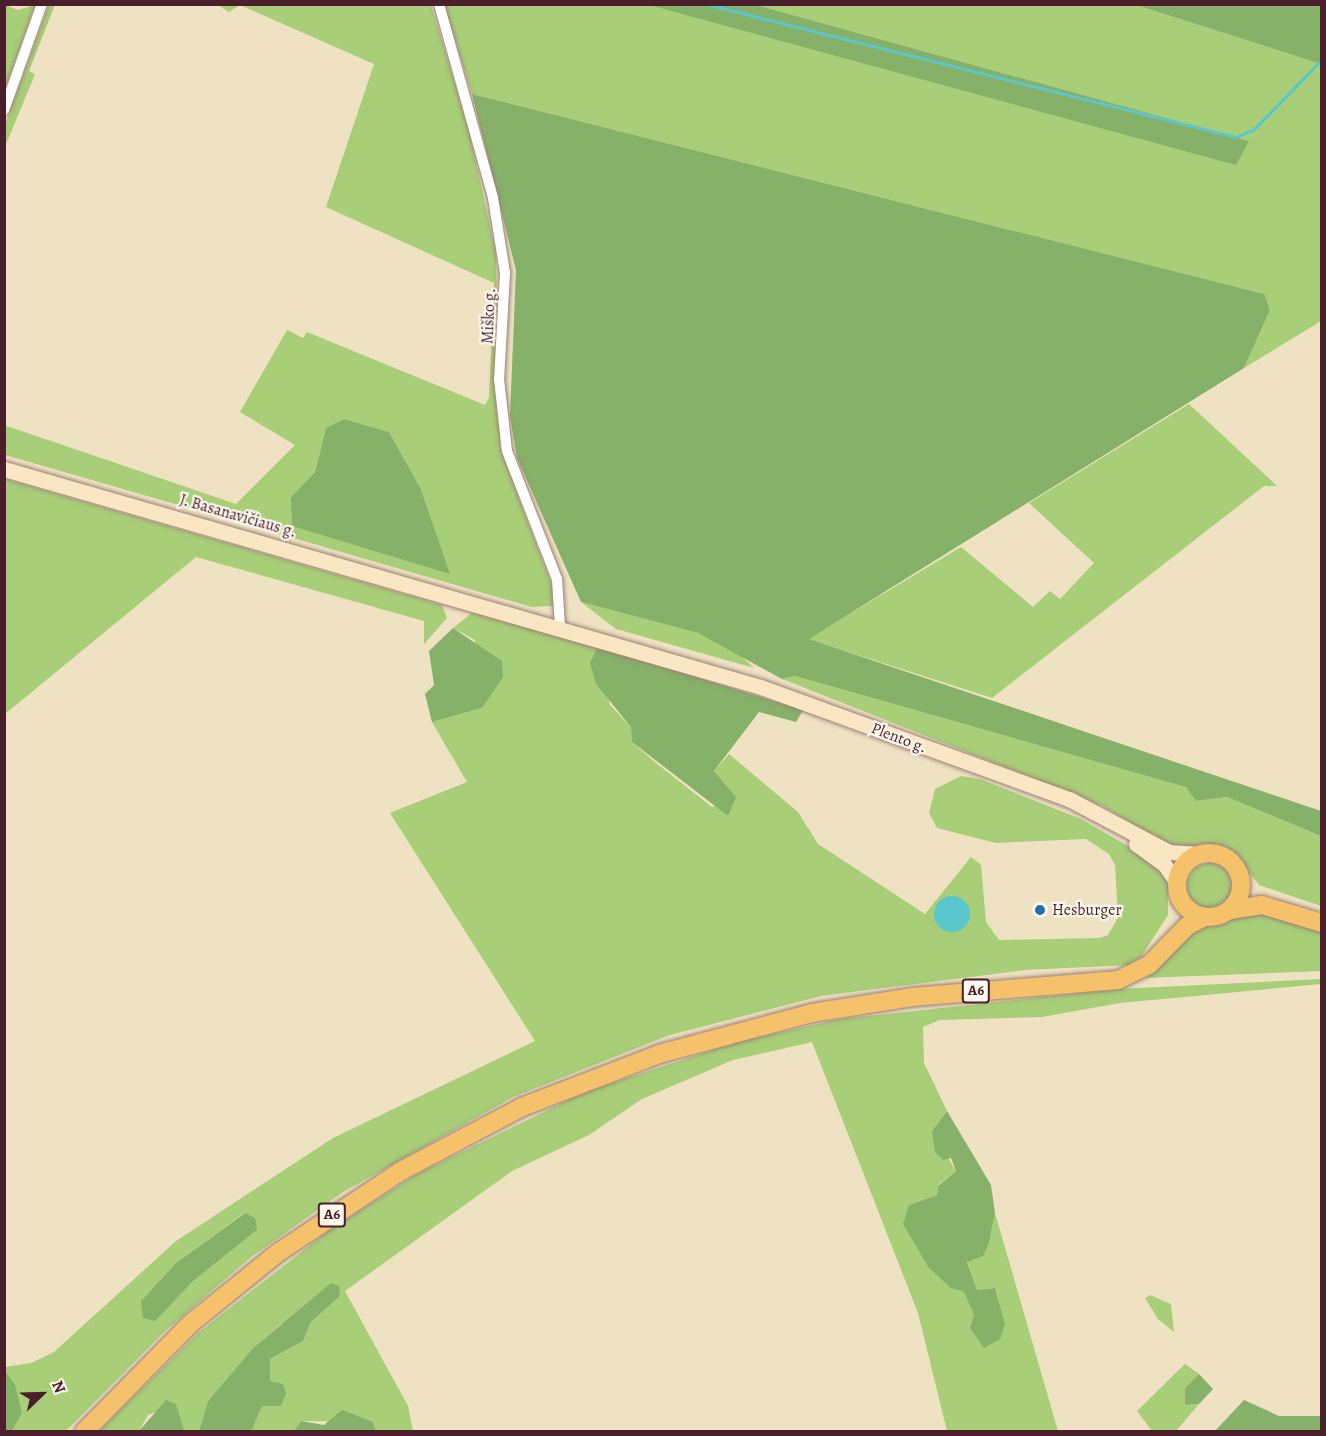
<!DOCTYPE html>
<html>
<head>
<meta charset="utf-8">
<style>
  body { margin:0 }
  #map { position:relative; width:1326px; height:1436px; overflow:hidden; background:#efe2c3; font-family:Alegreya,serif }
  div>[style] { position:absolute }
  .green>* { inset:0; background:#a8ce78 }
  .round { border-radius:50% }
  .forest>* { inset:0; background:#86b168 }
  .water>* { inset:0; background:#5ac7cd }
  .stream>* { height:3px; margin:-1.5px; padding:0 1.5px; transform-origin:1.5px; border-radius:1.5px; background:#5ac7cd }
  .roads { filter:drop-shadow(0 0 2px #9c8077) drop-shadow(0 0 2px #9c8077) }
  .minor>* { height:10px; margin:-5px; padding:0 5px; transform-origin:5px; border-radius:5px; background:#fff }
  .secondary>* { height:15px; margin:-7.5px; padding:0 7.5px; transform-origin:7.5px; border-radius:7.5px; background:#fbe6c4 }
  .trunk>* { height:18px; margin:-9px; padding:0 9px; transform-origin:9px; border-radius:9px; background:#f5c16b }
  .trunk>.ring { margin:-9px; padding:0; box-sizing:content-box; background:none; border:18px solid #f5c16b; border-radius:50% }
  .dots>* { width:16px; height:16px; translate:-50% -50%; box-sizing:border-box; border:3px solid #fbf7ec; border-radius:50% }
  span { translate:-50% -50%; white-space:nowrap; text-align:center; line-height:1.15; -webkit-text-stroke:4.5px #fbf7ec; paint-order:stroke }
  .shield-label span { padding:2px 4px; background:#fbf7ec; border:2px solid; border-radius:4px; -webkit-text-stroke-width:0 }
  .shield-label { font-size:15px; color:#4a1f2b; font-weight:700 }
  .street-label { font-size:16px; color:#4a1f2b }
  .poi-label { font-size:16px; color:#4a1f2b }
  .left { translate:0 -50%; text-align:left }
  .frame { position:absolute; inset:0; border:6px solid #4a1f2b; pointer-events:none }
  .north { position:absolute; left:12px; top:1364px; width:60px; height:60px; -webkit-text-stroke:4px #fbf7ec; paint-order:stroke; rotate:67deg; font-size:16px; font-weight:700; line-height:24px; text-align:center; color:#4a1f2b }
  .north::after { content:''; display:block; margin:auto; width:21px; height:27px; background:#4a1f2b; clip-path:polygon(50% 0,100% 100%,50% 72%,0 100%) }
</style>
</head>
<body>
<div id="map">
  <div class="green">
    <div style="clip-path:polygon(5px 5px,18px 10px,35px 5px,5px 89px)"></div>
    <div style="clip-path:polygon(49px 5px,55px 5px,29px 71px,35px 74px,5px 147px,5px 124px)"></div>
    <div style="clip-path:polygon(evenodd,218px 5px,431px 5px,468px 127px,496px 253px,500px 448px,552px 586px,553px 606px,532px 607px,5px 455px,4px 425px,236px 504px,295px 445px,240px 412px,287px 330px,303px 338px,307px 332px,485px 405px,489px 398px,494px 283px,326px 207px,374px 64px,240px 5px,229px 12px,218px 5px,344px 419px,389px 432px,420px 487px,291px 497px,315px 472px,326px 428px,344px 419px)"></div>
    <div style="clip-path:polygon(444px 5px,649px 5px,865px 61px,1248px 141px,757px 5px,1136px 5px,1321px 64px,1321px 321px,1244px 368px,1270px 310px,1263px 294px,472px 94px)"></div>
    <div style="clip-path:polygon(1189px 404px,1277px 486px,1264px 486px,992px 698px,808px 639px,961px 547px,1033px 607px,1050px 591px,1060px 599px,1094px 563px,1029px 503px)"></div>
    <div style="clip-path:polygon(5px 479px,442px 605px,447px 618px,424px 644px,424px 621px,196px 557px,5px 714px)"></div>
    <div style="clip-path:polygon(581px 602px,698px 633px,737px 652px,754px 668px,616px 629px)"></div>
    <div style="clip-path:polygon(evenodd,472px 613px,598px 647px,610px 705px,631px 727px,632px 742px,656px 763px,712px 807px,736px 797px,714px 771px,729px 754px,798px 812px,818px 844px,925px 914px,971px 857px,981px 865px,986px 922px,999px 940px,1099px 938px,1108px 935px,1118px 918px,1115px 865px,1109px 854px,1086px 839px,996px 843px,937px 828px,929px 813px,935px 789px,961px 776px,980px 779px,1081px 819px,1154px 861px,1168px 879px,1168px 915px,1141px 957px,1129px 965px,1026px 970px,821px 996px,670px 1035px,513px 1097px,343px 1192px,251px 1257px,166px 1330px,66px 1431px,12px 1431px,22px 1413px,4px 1367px,31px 1363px,54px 1352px,176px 1241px,333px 1138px,535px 1041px,390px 813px,467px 782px,432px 722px,482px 708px,475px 640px,453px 628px,472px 613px,244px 1213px,257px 1230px,192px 1282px,141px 1301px,176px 1263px,244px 1213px)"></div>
    <div style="clip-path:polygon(795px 676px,1187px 787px,1196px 801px,1227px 797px,1321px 836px,1321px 906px,1259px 885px,1234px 854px,1221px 847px,1189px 850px,1168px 845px,1101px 805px,782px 679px)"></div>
    <div class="round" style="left:1187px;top:863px;width:46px;height:46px"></div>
    <div style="clip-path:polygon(1249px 909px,1321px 929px,1321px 971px,1144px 978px,1201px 926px,1223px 923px)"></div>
    <div style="clip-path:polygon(1321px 979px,1321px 984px,1120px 1003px,1042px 1017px,940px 1020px,923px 1027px,924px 1063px,947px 1111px,932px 1131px,956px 1171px,938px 1185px,937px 1195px,909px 1205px,951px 1288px,964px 1292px,974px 1315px,1005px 1324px,995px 1288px,977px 1290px,967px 1261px,989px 1243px,995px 1213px,1058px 1431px,947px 1431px,918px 1313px,812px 1042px,733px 1060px,642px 1099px,589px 1135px,512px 1171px,345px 1291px,408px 1406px,413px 1431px,376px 1431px,373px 1422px,301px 1421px,294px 1431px,251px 1431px,270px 1382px,270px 1359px,303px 1341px,311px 1322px,340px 1296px,281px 1324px,253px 1348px,208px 1401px,199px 1431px,181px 1430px,176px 1404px,148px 1415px,139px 1431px,98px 1432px,197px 1334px,328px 1231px,417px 1174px,585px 1092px,737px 1042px,840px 1019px,1118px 989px)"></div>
    <div style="clip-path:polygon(1150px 1295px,1171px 1304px,1174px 1332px,1158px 1319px,1145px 1298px)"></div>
    <div style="clip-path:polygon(1185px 1364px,1199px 1374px,1185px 1388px,1185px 1405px,1199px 1404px,1176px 1431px,1152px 1431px,1137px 1411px)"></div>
  </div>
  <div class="forest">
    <div style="clip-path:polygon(649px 5px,757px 5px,1249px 141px,1236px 165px)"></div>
    <div style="clip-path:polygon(1136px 5px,1321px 5px,1321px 64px)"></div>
    <div style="clip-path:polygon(472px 94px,1264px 294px,1270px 310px,1244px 368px,809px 639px,1321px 811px,1321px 836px,1227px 797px,1196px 801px,1186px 787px,795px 676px,782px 679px,698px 633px,581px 602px,517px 458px,510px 416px,516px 270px)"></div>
    <div style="clip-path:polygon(344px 419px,389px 432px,420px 487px,450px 574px,292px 526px,291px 497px,315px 472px,326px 428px)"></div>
    <div style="clip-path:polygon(453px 628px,502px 661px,503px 677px,482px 708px,432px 722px,425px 694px,434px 685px,429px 651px)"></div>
    <div style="clip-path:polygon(598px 647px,803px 710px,796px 722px,759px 712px,714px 771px,736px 797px,728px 816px,632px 742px,631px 727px,596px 684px,590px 663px)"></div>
    <div style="clip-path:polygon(947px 1111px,991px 1185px,995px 1213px,989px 1243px,983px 1256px,967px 1262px,977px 1290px,995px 1288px,1005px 1324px,1000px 1339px,984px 1348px,970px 1328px,974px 1315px,964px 1292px,951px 1288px,929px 1268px,903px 1224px,909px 1205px,937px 1195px,938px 1186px,956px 1171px,951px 1158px,943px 1160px,935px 1152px,932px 1131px)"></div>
    <div style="clip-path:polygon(245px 1213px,255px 1218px,257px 1230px,192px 1282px,155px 1321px,143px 1318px,141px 1301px,176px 1263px)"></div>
    <div style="clip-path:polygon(331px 1283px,339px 1286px,340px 1296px,311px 1322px,303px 1341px,270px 1359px,270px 1381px,283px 1384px,286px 1393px,281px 1406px,262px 1406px,251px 1431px,199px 1431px,208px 1401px,253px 1348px)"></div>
    <div style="clip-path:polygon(5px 1371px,15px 1385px,22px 1413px,12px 1431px,5px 1431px)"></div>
    <div style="clip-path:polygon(1199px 1374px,1213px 1389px,1199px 1404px,1185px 1405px,1185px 1388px)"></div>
    <div style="clip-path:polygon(166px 1400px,176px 1404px,184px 1431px,139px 1431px)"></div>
    <div style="clip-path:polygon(1244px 1400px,1279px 1416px,1321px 1416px,1321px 1431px,1215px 1431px)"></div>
    <div style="clip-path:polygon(342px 1410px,373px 1422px,376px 1431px,294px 1431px,301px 1421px,324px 1425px)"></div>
  </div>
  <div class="water">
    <div class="round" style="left:934px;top:896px;width:36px;height:36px"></div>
  </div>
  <div class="stream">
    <div style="left:706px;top:4px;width:546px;rotate:14.09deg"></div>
    <div style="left:1236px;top:137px;width:20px;rotate:-24deg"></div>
    <div style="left:1254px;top:129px;width:98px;rotate:-45.8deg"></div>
  </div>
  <div class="roads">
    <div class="minor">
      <div style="left:439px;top:4px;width:201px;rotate:74.4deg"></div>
      <div style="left:493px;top:198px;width:76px;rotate:80.9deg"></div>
      <div style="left:505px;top:273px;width:106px;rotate:93.2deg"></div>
      <div style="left:499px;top:379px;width:72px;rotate:83.7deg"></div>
      <div style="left:507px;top:451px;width:137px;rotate:68.7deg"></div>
      <div style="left:557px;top:579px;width:48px;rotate:86.4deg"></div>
      <div style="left:4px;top:110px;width:113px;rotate:-70.3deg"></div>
    </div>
    <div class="secondary">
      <div style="left:4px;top:469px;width:788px;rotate:16.07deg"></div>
      <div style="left:761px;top:687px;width:328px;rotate:20deg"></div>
      <div style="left:1069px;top:799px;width:113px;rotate:27.9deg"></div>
      <div style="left:1169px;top:852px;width:30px;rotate:4deg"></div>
      <div style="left:1136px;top:844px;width:34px;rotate:36deg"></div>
      <div style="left:1164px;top:864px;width:21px;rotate:55deg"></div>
    </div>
    <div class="trunk">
      <div class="ring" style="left:1177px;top:853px;width:46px;height:46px"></div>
      <div style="left:1230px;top:910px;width:32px;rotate:-9deg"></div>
      <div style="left:1262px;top:905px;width:63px;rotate:16.7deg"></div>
      <div style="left:84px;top:1432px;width:151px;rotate:-45.5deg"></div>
      <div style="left:190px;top:1324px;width:114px;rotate:-39deg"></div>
      <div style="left:279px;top:1252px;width:146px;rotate:-33.6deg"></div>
      <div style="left:401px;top:1171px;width:137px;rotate:-27.9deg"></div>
      <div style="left:522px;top:1107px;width:147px;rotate:-21.1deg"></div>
      <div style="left:659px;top:1054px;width:158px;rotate:-15deg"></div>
      <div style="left:812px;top:1013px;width:101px;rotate:-9.1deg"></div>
      <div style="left:912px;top:997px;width:207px;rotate:-4.7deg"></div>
      <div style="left:1118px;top:980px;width:34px;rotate:-26deg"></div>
      <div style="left:1149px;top:965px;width:54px;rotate:-45.7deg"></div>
      <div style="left:1187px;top:926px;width:18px;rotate:-27deg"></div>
    </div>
  </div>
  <div class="dots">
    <div style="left:1040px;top:910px;background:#1f6fb2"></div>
  </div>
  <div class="shield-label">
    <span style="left:976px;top:991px">A6</span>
    <span style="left:332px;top:1215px">A6</span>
  </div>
  <div class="street-label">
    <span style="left:489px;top:316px;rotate:-87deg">Miško g.</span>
    <span style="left:238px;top:516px;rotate:16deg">J. Basanavičiaus g.</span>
    <span style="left:899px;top:738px;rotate:21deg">Plento g.</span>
  </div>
  <div class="poi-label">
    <span class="left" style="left:1052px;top:910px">Hesburger</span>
  </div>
  <div class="frame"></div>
  <div class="north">N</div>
</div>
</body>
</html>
